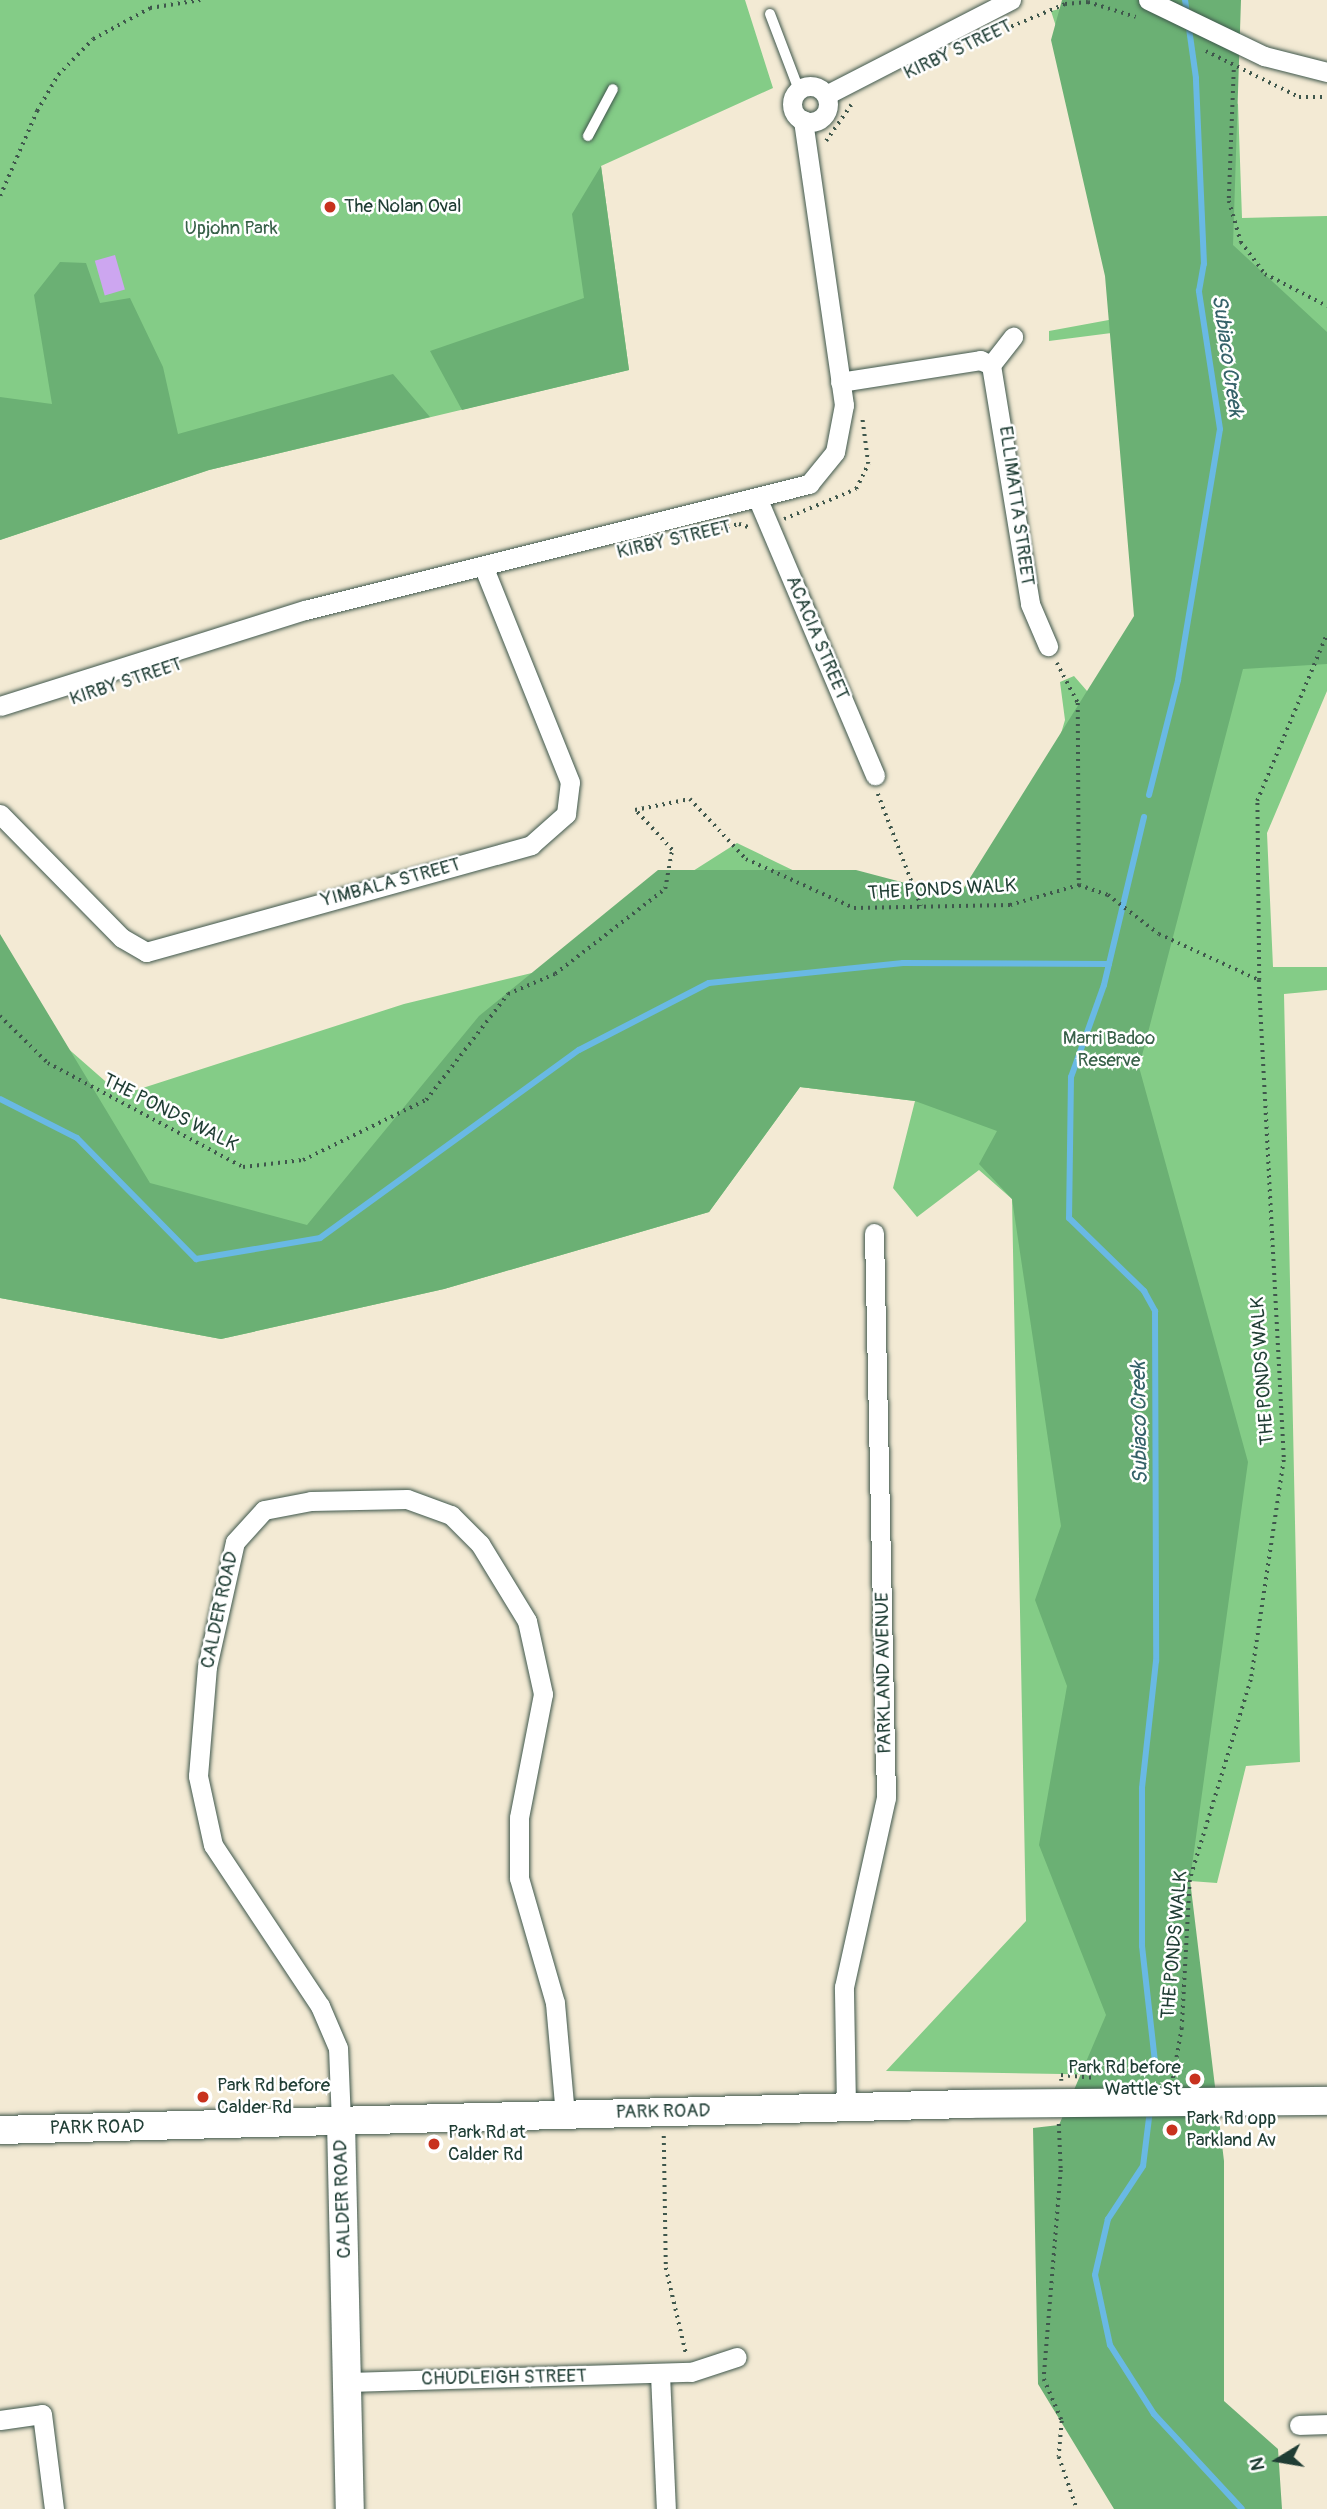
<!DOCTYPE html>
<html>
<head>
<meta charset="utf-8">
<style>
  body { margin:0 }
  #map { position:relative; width:1327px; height:2509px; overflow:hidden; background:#f3ead4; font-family:Pangolin,sans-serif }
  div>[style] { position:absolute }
  .green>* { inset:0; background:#84cc87 }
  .forest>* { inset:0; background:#6bb074 }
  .stream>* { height:6px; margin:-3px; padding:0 3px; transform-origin:3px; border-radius:3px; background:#69b9e4 }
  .building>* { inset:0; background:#cda6f0; transform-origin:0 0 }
  .path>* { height:3.5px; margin-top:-1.75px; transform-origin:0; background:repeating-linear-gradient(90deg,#3f574c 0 2px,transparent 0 7px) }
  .roads { filter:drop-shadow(0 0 2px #3f574c) drop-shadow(0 0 2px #3f574c) }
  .lane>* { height:10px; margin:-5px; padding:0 5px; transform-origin:5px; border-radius:5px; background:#fff }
  .street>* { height:19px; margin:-9.5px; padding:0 9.5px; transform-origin:9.5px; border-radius:9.5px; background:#fff }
  .street>.ring { margin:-9.5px; padding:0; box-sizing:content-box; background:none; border:19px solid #fff; border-radius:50% }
  .secondary>* { height:28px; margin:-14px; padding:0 14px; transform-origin:14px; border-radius:14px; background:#fff }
  .dots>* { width:19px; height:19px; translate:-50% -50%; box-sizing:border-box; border:4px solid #fff; border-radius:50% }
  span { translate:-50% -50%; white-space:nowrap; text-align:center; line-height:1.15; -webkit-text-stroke:5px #fff; paint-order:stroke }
  .street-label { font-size:19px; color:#1f3d34 }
  .poi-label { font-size:19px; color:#1f3d34 }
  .left { translate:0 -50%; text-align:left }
  .right { translate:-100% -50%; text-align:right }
  .park-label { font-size:19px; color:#386149 }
  .water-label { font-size:21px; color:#356269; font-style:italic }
  .north { position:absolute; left:1243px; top:2425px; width:70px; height:70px; -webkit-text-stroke:5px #fff; paint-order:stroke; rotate:259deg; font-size:19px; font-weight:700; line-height:28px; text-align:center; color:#1f3d34 }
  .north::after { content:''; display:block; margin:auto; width:24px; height:32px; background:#1f3d34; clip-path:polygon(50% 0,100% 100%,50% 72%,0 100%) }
</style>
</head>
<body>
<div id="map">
  <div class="green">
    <div style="clip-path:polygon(0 0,745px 0,773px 88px,601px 166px,629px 370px,209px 470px,0 540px)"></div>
    <div style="clip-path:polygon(1073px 6px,1238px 104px,1242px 218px,1327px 216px,1327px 691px,1267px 833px,1273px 967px,1327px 967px,1327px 990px,1284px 994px,1300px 1762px,1246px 1766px,1217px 1883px,1190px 1881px,1182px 2076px,886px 2071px,1026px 1921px,1012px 1199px,979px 1170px,917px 1217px,893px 1188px,915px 1101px,800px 1087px,709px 1212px,444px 1289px,221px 1339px,0 1298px,0 989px,121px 1095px,404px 1004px,565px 965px,630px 911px,737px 843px,844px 895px,1038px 890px,1037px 814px,1065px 720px,1060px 682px,1074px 676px,1114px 722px,1168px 554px,1127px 331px,1049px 341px,1049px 331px,1125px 317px,1094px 144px,1051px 11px)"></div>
  </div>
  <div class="forest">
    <div style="clip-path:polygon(1062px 0,1241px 0,1233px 245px,1327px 332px,1327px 664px,1243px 669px,1139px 1067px,1248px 1462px,1190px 1880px,1224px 2161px,1224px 2401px,1278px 2449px,1282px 2509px,1114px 2509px,1038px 2384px,1033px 2128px,1059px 2125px,1106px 2015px,1039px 1845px,1067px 1686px,1035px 1600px,1061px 1526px,1012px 1199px,979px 1164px,997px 1131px,915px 1101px,800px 1087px,709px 1212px,444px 1289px,221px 1339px,0 1298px,0 934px,150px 1183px,307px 1225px,479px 1016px,658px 870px,856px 870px,958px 897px,1134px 616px,1105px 276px,1051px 40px)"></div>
    <div style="clip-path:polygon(601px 166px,629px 370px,462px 410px,430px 351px,584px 298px,572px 214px)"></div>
    <div style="clip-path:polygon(60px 262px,86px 263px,100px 303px,130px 298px,163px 367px,178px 434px,393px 374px,430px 417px,209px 470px,0 540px,0 397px,52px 404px,34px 295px)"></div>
  </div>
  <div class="stream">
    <div style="left:1149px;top:795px;width:119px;rotate:-75.8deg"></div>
    <div style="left:1178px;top:680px;width:254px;rotate:-80.5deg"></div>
    <div style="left:1220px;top:429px;width:140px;rotate:-98.7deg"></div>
    <div style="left:1199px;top:291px;width:27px;rotate:-80deg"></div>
    <div style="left:1204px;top:264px;width:186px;rotate:-92.5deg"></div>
    <div style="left:1196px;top:78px;width:79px;rotate:-98deg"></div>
    <div style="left:1144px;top:817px;width:173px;rotate:103.4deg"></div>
    <div style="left:1104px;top:985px;width:98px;rotate:109.7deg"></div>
    <div style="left:1071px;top:1077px;width:141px;rotate:90.8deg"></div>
    <div style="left:1069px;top:1218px;width:105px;rotate:44.2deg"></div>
    <div style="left:1144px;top:1291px;width:23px;rotate:61deg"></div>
    <div style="left:1155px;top:1311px;width:350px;rotate:89.8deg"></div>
    <div style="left:1156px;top:1661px;width:128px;rotate:96.3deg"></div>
    <div style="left:1142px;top:1788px;width:158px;rotate:90deg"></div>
    <div style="left:1142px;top:1946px;width:126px;rotate:83.6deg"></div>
    <div style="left:0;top:1099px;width:86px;rotate:26.9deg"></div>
    <div style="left:77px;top:1138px;width:170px;rotate:45.5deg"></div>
    <div style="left:196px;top:1259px;width:126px;rotate:-9.6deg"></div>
    <div style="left:320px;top:1238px;width:320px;rotate:-36deg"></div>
    <div style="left:579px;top:1050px;width:146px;rotate:-27.3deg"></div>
    <div style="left:709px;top:983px;width:195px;rotate:-5.9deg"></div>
    <div style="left:903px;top:963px;width:206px;rotate:0.3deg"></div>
    <div style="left:1150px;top:2110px;width:56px;rotate:97.1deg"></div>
    <div style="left:1143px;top:2166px;width:64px;rotate:123.4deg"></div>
    <div style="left:1108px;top:2219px;width:57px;rotate:103.1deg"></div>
    <div style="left:1095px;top:2275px;width:72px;rotate:77.9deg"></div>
    <div style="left:1110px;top:2345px;width:82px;rotate:57.5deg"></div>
    <div style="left:1154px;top:2414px;width:129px;rotate:47.2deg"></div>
  </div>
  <div class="building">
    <div style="left:115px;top:255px;width:36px;height:21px;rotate:74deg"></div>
  </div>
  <div class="path">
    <div style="left:979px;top:40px;width:93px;rotate:-22.7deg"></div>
    <div style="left:1065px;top:4px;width:23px;rotate:-5deg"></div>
    <div style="left:1088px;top:2px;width:50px;rotate:17.4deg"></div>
    <div style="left:1206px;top:51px;width:104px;rotate:26.3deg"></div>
    <div style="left:1299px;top:97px;width:28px"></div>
    <div style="left:1234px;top:70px;width:131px;rotate:92.2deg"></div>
    <div style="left:1229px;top:201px;width:43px;rotate:73.7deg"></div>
    <div style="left:1241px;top:242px;width:40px;rotate:53deg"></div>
    <div style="left:1265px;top:274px;width:70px;rotate:27.3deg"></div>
    <div style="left:826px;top:141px;width:44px;rotate:-55.2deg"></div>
    <div style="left:0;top:196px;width:93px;rotate:-66.5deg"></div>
    <div style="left:37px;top:111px;width:42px;rotate:-59.7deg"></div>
    <div style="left:58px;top:75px;width:50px;rotate:-45.8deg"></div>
    <div style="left:93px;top:39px;width:65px;rotate:-28.5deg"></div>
    <div style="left:150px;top:8px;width:51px;rotate:-9.1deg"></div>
    <div style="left:784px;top:519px;width:78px;rotate:-22.6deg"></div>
    <div style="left:856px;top:489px;width:28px;rotate:-64deg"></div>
    <div style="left:868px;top:464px;width:46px;rotate:-97.4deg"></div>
    <div style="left:673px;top:540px;width:68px;rotate:-13.6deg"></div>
    <div style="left:739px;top:524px;width:13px;rotate:18deg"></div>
    <div style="left:1057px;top:663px;width:45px;rotate:62.3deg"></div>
    <div style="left:1078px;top:703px;width:182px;rotate:89.7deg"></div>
    <div style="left:878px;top:794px;width:120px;rotate:69deg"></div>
    <div style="left:1259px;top:980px;width:179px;rotate:-90.6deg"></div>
    <div style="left:1257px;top:801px;width:181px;rotate:-67.3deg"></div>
    <div style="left:0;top:1016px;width:67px;rotate:44.4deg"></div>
    <div style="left:48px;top:1063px;width:221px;rotate:28.1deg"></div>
    <div style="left:243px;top:1167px;width:60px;rotate:-6.7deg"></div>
    <div style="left:303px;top:1160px;width:137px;rotate:-26deg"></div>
    <div style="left:426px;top:1100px;width:134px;rotate:-52.3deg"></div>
    <div style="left:508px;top:994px;width:51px;rotate:-23.1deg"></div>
    <div style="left:555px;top:974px;width:139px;rotate:-37.7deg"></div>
    <div style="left:665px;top:889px;width:40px;rotate:-80deg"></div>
    <div style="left:672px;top:850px;width:54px;rotate:-132.8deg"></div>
    <div style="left:635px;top:810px;width:56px;rotate:-11.3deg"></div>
    <div style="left:690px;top:799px;width:82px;rotate:47deg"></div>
    <div style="left:746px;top:859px;width:119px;rotate:24.4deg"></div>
    <div style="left:854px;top:908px;width:156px;rotate:-1.1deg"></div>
    <div style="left:1010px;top:905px;width:72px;rotate:-16.2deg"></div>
    <div style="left:1079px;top:885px;width:31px;rotate:19deg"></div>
    <div style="left:1108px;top:895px;width:64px;rotate:37.4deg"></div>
    <div style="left:1159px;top:934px;width:110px;rotate:24.7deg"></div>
    <div style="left:1259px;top:980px;width:481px;rotate:87deg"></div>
    <div style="left:1284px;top:1460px;width:222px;rotate:98.5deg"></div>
    <div style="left:1251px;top:1680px;width:209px;rotate:107deg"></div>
    <div style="left:1190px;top:1880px;width:148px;rotate:93.1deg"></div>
    <div style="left:1182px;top:2028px;width:52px;rotate:100deg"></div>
    <div style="left:1061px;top:2081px;width:6px;rotate:-90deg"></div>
    <div style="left:1061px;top:2075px;width:32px;rotate:5deg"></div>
    <div style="left:1059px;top:2124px;width:46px;rotate:87.5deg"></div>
    <div style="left:1061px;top:2170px;width:210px;rotate:94.7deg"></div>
    <div style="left:1044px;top:2379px;width:46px;rotate:66.8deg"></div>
    <div style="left:1062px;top:2421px;width:36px;rotate:95deg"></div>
    <div style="left:1059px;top:2457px;width:55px;rotate:70.9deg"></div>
    <div style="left:664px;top:2136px;width:132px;rotate:89.1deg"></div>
    <div style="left:666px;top:2268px;width:87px;rotate:76.8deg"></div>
  </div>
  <div class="roads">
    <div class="lane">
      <div style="left:770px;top:14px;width:81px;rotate:69.1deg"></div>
      <div style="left:588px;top:136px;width:53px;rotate:-62deg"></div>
    </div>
    <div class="street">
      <div style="left:1148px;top:0;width:129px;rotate:25.8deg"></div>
      <div style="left:1264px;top:56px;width:65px;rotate:14.3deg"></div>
      <div class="ring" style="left:792px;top:86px;width:17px;height:17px"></div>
      <div style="left:826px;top:95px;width:208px;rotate:-27.2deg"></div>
      <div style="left:991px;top:365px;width:36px;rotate:-52deg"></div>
      <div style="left:840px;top:382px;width:142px;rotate:-8.9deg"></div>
      <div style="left:980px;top:360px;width:12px;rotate:24deg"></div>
      <div style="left:991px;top:365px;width:242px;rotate:80.7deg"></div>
      <div style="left:1030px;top:604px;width:46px;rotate:66.8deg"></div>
      <div style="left:759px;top:502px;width:297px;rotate:67deg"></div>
      <div style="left:0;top:706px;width:320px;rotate:-17.5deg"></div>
      <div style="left:305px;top:610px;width:520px;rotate:-14.04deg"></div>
      <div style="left:809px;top:484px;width:41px;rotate:-50.9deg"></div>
      <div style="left:835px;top:452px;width:48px;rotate:-79.2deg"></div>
      <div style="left:844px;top:405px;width:288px;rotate:-98.2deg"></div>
      <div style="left:0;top:814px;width:174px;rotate:45.5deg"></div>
      <div style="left:122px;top:938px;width:28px;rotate:30deg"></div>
      <div style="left:146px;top:952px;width:400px;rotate:-15.5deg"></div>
      <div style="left:531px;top:845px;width:47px;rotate:-41.5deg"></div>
      <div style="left:566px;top:814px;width:32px;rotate:-83deg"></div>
      <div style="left:570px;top:782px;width:231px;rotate:-111.9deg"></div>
      <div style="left:846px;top:2107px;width:120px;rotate:-91deg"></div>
      <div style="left:844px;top:1987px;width:194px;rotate:-77.5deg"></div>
      <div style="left:886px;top:1798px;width:565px;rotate:-91.22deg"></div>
      <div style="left:341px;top:2122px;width:74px;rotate:-92.3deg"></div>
      <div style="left:338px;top:2048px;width:46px;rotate:-113.2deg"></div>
      <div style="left:320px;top:2006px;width:193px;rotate:-123.6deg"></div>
      <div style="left:213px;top:1845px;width:71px;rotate:-102.3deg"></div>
      <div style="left:198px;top:1776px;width:109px;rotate:-85.3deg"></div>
      <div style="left:207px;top:1667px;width:128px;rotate:-77.4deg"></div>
      <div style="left:235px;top:1542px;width:43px;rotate:-47.8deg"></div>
      <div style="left:264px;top:1510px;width:48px;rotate:-10.8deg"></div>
      <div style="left:311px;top:1501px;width:96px;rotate:-1.2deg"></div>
      <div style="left:407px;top:1499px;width:47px;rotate:20deg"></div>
      <div style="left:451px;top:1515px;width:41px;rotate:45deg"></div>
      <div style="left:480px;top:1544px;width:90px;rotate:58.6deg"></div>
      <div style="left:527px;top:1621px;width:75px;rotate:77.6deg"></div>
      <div style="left:543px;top:1694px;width:126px;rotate:101deg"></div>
      <div style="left:519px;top:1818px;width:60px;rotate:90deg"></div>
      <div style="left:519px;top:1878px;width:130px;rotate:73.9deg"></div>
      <div style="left:555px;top:2003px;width:112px;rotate:84.9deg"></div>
      <div style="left:660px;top:2374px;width:135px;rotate:87.5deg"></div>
      <div style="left:348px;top:2382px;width:343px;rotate:-1.7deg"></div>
      <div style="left:691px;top:2372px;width:48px;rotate:-18.1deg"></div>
      <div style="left:0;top:2420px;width:42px;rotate:-8.1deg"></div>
      <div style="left:42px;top:2414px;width:96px;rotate:82.8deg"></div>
      <div style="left:1299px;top:2425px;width:28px;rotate:-2deg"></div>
    </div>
    <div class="secondary">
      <div style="left:341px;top:2122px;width:387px;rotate:88.7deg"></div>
      <div style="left:0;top:2130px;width:970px;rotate:-1.54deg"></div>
      <div style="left:970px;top:2104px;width:357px;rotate:-0.5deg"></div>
    </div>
  </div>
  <div class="dots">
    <div style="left:330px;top:207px;background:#c8321e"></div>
    <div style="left:1195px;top:2079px;background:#c8321e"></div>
    <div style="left:203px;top:2097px;background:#c8321e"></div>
    <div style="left:1172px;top:2130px;background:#c8321e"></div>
    <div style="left:434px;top:2144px;background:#c8321e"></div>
  </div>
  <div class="street-label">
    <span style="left:958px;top:50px;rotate:-25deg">KIRBY STREET</span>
    <span style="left:1016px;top:506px;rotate:82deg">ELLIMATTA STREET</span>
    <span style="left:674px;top:540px;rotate:-13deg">KIRBY STREET</span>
    <span style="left:817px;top:638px;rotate:67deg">ACACIA STREET</span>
    <span style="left:126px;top:682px;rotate:-18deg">KIRBY STREET</span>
    <span style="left:391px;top:883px;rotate:-15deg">YIMBALA STREET</span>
    <span style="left:942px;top:890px;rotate:-3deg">THE PONDS WALK</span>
    <span style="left:170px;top:1113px;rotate:27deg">THE PONDS WALK</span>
    <span style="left:1263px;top:1371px;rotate:-94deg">THE PONDS WALK</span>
    <span style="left:220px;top:1610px;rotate:-78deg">CALDER ROAD</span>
    <span style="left:884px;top:1673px;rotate:-91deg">PARKLAND AVENUE</span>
    <span style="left:1175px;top:1945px;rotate:-85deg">THE PONDS WALK</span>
    <span style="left:663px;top:2112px;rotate:-1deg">PARK ROAD</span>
    <span style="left:97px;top:2128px;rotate:-1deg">PARK ROAD</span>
    <span style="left:343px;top:2199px;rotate:-92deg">CALDER ROAD</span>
    <span style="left:504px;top:2378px;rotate:-1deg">CHUDLEIGH STREET</span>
  </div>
  <div class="poi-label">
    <span class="left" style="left:344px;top:207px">The Nolan Oval</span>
    <span class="right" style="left:1181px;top:2079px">Park Rd before<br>Wattle St</span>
    <span class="left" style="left:217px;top:2097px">Park Rd before<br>Calder Rd</span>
    <span class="left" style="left:1186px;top:2130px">Park Rd opp<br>Parkland Av</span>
    <span class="left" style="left:448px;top:2144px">Park Rd at<br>Calder Rd</span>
  </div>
  <div class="park-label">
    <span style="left:231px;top:229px">Upjohn Park</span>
    <span style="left:1109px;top:1050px">Marri Badoo<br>Reserve</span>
  </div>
  <div class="water-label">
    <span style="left:1227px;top:356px;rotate:82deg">Subiaco Creek</span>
    <span style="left:1140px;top:1423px;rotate:-91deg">Subiaco Creek</span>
  </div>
  <div class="north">N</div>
</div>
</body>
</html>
